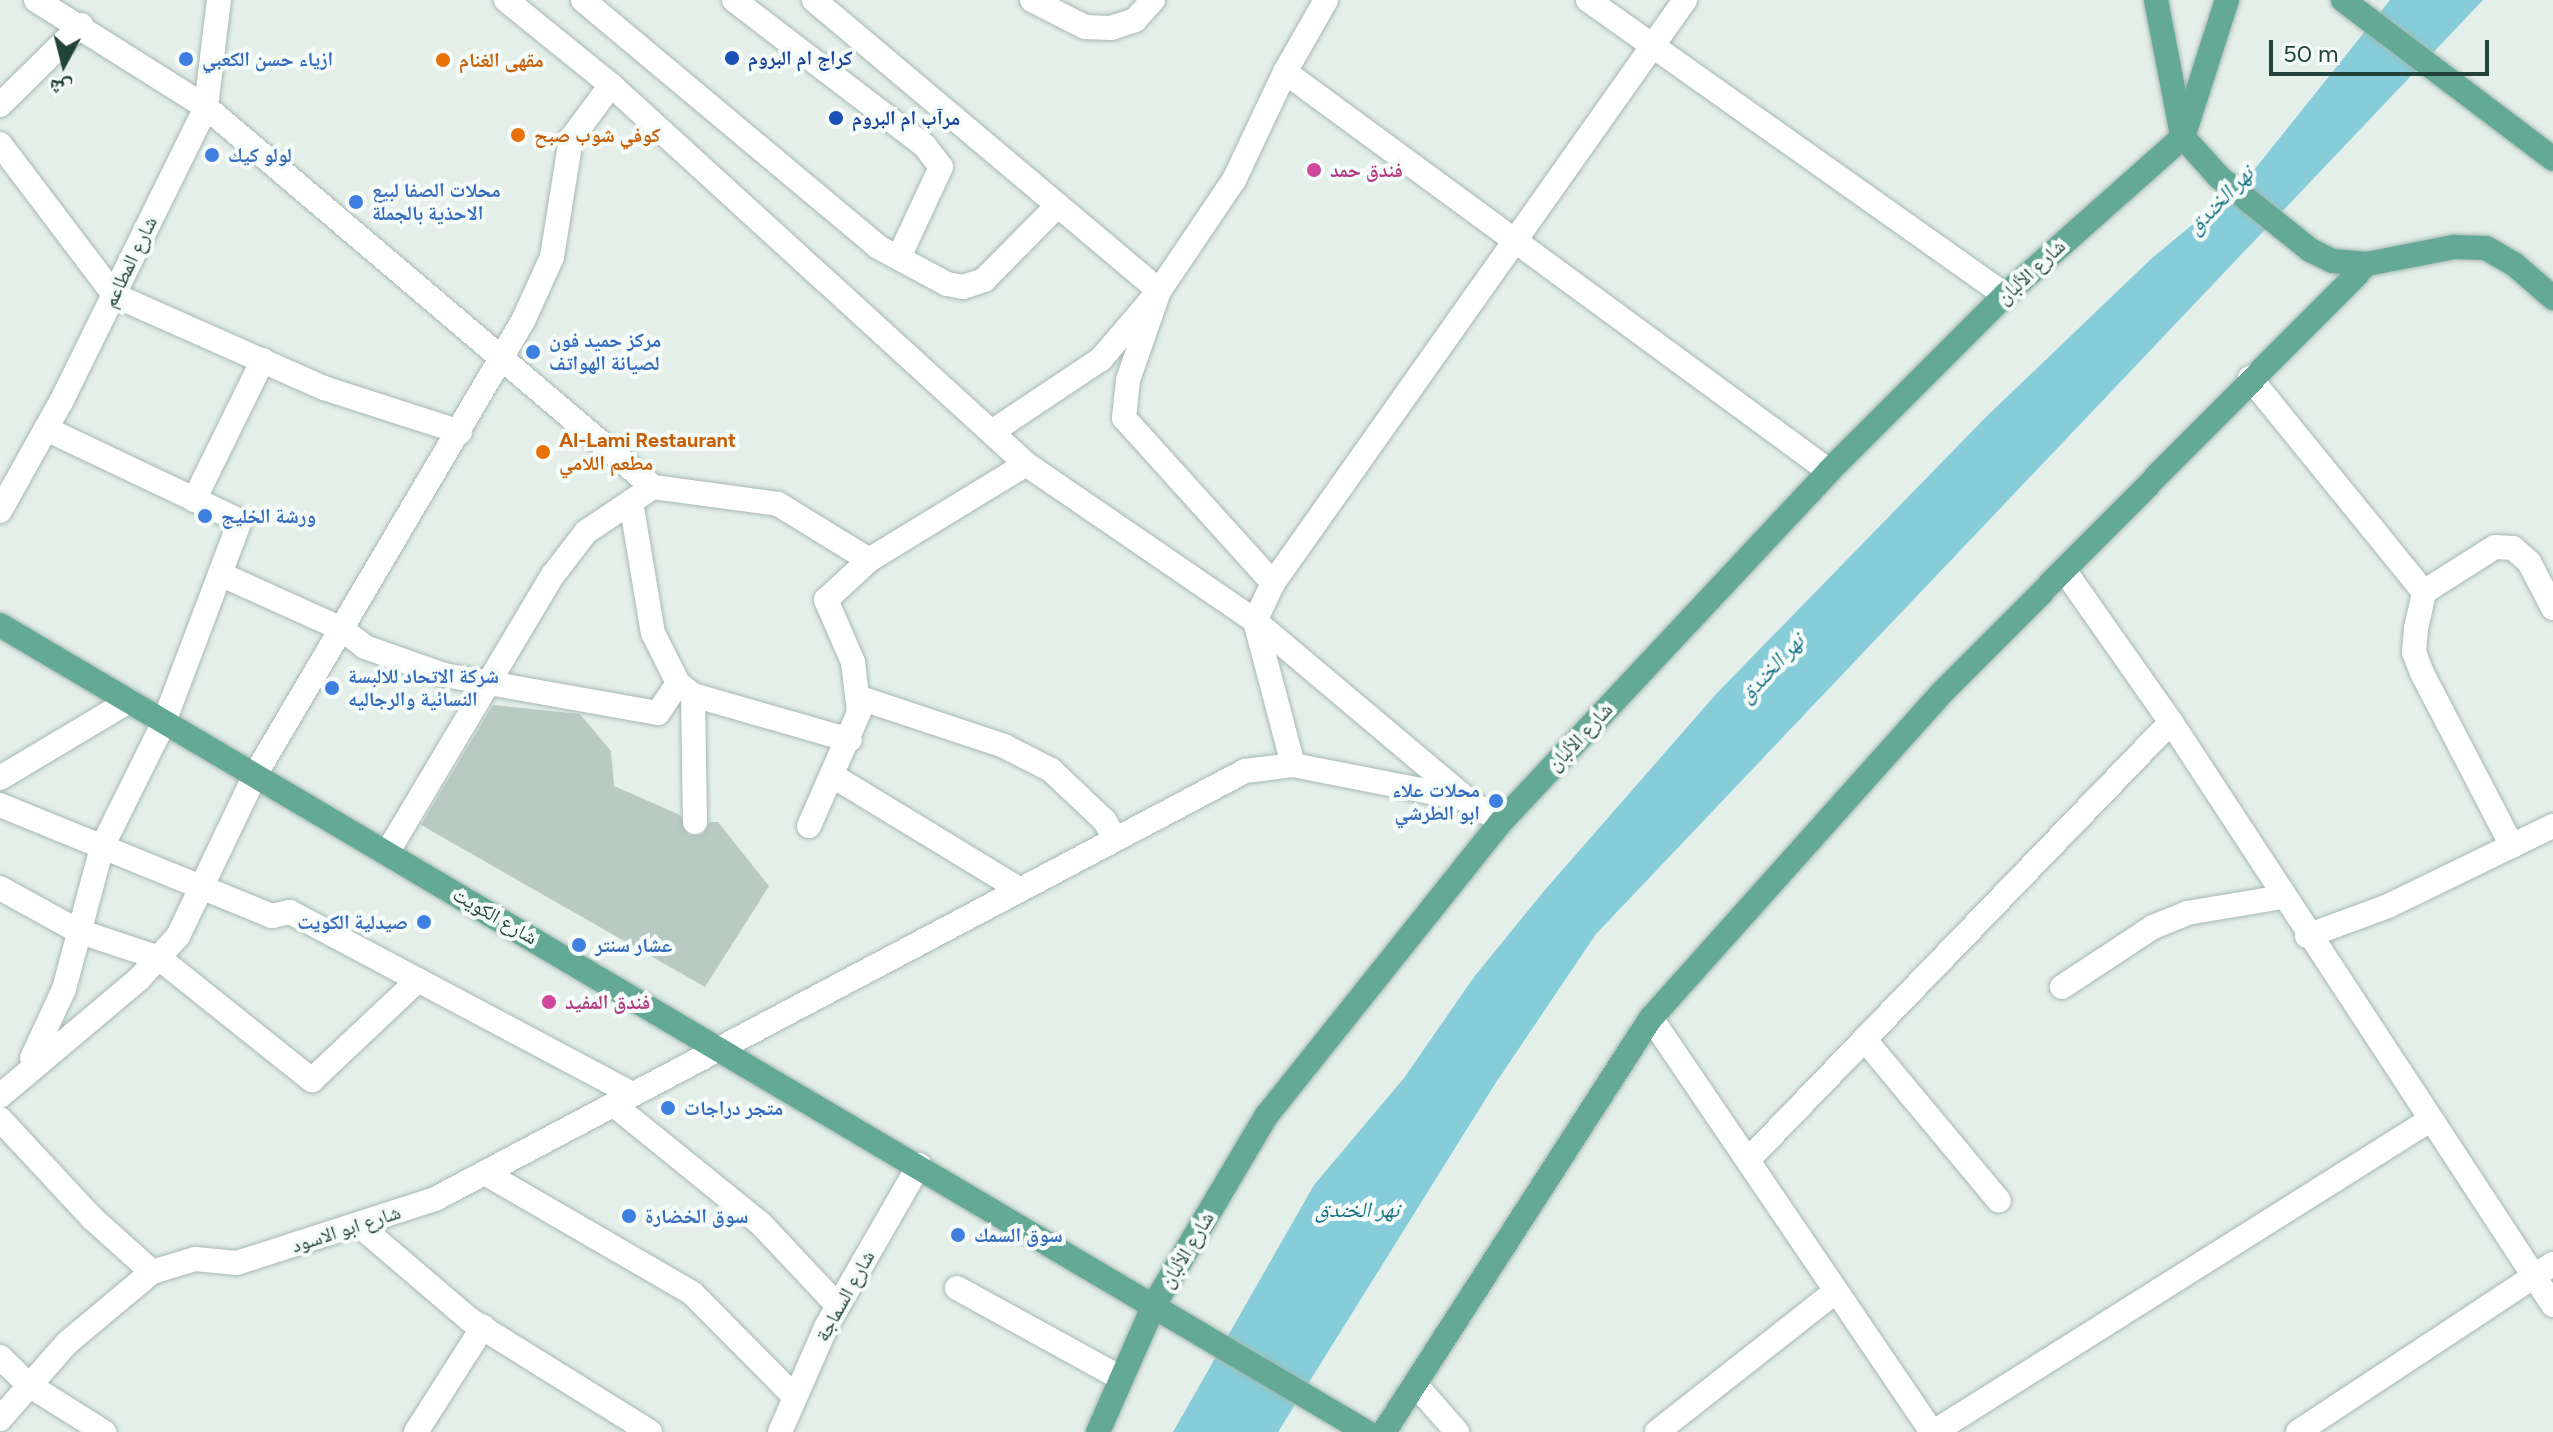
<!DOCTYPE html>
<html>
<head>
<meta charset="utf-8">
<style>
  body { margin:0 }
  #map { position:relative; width:2553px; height:1432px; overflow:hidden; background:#e4efea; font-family:Figtree,"Noto Naskh Arabic",sans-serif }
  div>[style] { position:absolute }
  .water>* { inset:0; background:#87cdd9 }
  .building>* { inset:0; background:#b9cac3 }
  .roads { filter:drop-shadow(0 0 2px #a6b8b1) drop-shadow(0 0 2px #a6b8b1) }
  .minor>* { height:24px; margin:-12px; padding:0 12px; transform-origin:12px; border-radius:12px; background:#fff }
  .major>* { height:24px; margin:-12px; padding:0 12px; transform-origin:12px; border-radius:12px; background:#64a996 }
  .dots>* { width:22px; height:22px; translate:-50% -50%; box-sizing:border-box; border:4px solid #f5fbf8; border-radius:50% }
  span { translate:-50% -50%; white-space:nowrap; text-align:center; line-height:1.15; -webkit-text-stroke:8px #f5fbf8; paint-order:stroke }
  .transit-label { font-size:20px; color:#164399; font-weight:700 }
  .left { translate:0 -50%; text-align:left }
  .shop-label { font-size:20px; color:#366cbe; font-weight:700 }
  .right { translate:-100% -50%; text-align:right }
  .food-label { font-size:20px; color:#c56008; font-weight:700 }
  .hotel-label { font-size:20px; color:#b23c85; font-weight:700 }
  .street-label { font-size:20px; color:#214339 }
  .water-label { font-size:22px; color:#147485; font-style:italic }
  .north { position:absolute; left:24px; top:24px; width:80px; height:80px; -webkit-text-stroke:6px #f5fbf8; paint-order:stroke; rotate:187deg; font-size:22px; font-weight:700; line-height:32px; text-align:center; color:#214339 }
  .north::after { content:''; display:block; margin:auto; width:28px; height:36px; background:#214339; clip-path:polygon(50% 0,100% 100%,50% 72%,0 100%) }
  .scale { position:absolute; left:2269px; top:40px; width:220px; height:36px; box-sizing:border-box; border:4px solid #214339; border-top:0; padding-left:10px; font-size:24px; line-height:28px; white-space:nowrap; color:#214339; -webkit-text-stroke:6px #f5fbf8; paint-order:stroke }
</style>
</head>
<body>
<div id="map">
  <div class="water">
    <div style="clip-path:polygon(2390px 0,2483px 0,1596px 934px,1495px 1084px,1278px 1432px,1173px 1432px,1314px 1185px,1404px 1078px,1474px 977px,1544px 891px,1717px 693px,1986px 417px,2151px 259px,2246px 180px)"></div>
  </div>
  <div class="building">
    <div style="clip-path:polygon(493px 705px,580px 714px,611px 751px,614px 786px,680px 815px,688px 835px,702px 835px,710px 822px,718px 822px,769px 886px,705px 987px,421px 825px)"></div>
  </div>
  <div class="roads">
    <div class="minor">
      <div style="left:36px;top:0;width:201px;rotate:32.2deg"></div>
      <div style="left:206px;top:107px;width:587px;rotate:40.37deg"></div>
      <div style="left:653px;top:487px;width:126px;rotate:7.7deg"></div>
      <div style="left:778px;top:504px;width:107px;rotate:31.6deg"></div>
      <div style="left:506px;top:0;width:135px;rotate:39deg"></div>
      <div style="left:611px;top:85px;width:562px;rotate:42.4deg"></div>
      <div style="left:1026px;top:464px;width:278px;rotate:34.4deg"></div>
      <div style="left:1255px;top:621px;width:149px;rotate:75.2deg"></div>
      <div style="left:583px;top:0;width:385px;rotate:39.9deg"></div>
      <div style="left:878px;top:247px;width:78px;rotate:28.2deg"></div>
      <div style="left:947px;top:284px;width:16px;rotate:11deg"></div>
      <div style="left:963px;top:287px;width:22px;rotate:-18deg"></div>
      <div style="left:984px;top:280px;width:105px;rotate:-45.4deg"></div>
      <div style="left:734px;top:0;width:240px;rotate:37.4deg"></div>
      <div style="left:925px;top:146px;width:26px;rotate:53deg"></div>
      <div style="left:941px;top:167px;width:99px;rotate:115deg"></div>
      <div style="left:814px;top:0;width:451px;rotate:40.1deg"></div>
      <div style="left:1159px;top:291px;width:94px;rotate:109.2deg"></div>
      <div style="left:1128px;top:380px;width:38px;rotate:96deg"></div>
      <div style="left:1124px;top:418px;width:222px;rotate:47.9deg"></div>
      <div style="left:1032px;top:0;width:59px;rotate:27deg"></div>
      <div style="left:1085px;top:27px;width:26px;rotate:2deg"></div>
      <div style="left:1111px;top:28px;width:25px;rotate:-18deg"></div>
      <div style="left:1135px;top:20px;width:27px;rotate:-48deg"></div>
      <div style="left:1588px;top:0;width:511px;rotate:35.28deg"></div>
      <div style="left:1285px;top:72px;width:675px;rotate:36.26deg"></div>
      <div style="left:0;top:105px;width:114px;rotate:-44.6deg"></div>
      <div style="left:0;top:144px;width:189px;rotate:52.9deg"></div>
      <div style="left:114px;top:295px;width:230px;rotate:23.9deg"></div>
      <div style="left:324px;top:388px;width:143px;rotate:17.9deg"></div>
      <div style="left:2250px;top:378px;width:276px;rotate:50.9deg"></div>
      <div style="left:993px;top:431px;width:130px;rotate:-33.7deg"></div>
      <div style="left:1101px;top:359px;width:89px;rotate:-49.5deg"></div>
      <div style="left:1159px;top:291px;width:134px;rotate:-56deg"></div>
      <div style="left:1234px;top:180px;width:119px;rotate:-64.7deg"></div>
      <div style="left:1285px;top:72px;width:83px;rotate:-60.3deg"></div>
      <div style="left:194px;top:500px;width:156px;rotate:-63.8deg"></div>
      <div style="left:631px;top:502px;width:133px;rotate:80.5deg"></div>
      <div style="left:653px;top:633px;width:56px;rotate:63.4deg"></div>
      <div style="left:678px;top:683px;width:19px;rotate:39deg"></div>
      <div style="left:693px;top:695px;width:163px;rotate:16deg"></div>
      <div style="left:0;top:511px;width:125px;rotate:-60.8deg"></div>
      <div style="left:61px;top:402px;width:329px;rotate:-63.8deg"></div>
      <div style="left:206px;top:107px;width:108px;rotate:-83.1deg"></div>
      <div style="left:2064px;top:570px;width:186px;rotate:54.9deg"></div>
      <div style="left:2171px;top:722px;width:697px;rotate:56.77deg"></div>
      <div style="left:220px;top:574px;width:134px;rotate:24.3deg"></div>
      <div style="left:342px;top:629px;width:29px;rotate:38deg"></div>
      <div style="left:365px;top:647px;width:84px;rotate:19.5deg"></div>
      <div style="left:444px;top:675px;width:217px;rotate:10.1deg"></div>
      <div style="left:658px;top:713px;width:36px;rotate:-56deg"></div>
      <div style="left:693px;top:695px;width:127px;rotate:89.1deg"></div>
      <div style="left:857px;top:697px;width:155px;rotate:18.4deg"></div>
      <div style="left:1004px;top:746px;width:53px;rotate:27.1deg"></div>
      <div style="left:1051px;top:770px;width:74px;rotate:43.4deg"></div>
      <div style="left:1105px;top:821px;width:21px;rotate:61deg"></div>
      <div style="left:833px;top:776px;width:218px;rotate:31.3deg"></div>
      <div style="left:0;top:778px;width:150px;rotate:-30.8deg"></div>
      <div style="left:1464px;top:797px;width:273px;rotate:-139.9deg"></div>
      <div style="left:1255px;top:621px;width:42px;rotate:-64.7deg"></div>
      <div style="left:1273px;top:583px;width:714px;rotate:-54.75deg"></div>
      <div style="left:0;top:805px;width:294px;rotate:22.2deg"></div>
      <div style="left:272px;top:916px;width:18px;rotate:-13deg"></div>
      <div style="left:290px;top:912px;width:388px;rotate:28deg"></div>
      <div style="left:809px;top:826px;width:124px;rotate:-66.3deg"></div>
      <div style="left:859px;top:712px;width:50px;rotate:-96.8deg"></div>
      <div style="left:853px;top:662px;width:68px;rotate:-113.5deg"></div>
      <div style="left:826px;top:600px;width:59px;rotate:-42.9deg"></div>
      <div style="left:869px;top:560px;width:184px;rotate:-31.4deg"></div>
      <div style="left:2512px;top:846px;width:195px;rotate:-117.5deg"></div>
      <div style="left:2422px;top:673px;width:22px;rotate:-111deg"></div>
      <div style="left:2414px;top:652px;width:24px;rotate:-85deg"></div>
      <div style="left:2416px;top:628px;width:37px;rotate:-77deg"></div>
      <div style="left:2424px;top:592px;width:84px;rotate:-32.4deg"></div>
      <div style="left:2495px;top:547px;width:18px;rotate:3deg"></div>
      <div style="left:2513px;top:548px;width:21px;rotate:41deg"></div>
      <div style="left:2529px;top:562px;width:52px;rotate:62.4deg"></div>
      <div style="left:387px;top:853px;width:324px;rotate:-59.2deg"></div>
      <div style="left:553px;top:575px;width:54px;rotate:-52.5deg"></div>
      <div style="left:586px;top:532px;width:81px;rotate:-33.9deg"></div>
      <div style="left:0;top:888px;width:89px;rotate:28.9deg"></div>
      <div style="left:78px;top:931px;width:85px;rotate:18.4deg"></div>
      <div style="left:159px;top:958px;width:196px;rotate:38.6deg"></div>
      <div style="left:312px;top:1080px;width:146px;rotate:-43.3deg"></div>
      <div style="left:2307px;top:936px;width:86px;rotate:-20.3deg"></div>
      <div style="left:2388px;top:906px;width:183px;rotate:-25.9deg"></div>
      <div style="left:2062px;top:987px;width:109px;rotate:-33.4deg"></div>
      <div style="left:2153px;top:927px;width:37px;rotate:-22deg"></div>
      <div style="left:2187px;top:913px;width:97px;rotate:-9.5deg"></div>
      <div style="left:1651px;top:1018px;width:500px;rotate:55.83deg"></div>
      <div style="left:1865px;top:1040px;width:209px;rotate:50.2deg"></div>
      <div style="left:32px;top:1058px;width:76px;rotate:-65.1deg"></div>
      <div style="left:64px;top:989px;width:147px;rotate:-75deg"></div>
      <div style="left:102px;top:847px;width:140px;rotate:-63.6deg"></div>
      <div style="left:164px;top:722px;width:215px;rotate:-69.3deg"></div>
      <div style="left:240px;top:521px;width:215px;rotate:-154.6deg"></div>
      <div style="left:0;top:1096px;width:182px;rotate:-40.1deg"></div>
      <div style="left:139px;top:979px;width:58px;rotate:-47.8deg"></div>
      <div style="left:178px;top:936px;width:178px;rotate:-64.4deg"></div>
      <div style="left:255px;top:775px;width:527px;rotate:-59.45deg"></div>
      <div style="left:523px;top:321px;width:70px;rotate:-65.6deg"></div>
      <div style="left:552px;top:257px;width:120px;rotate:-80.9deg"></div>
      <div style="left:571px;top:139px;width:67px;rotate:-53.5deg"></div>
      <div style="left:614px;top:1105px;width:189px;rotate:39deg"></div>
      <div style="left:761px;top:1224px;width:112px;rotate:46.8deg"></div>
      <div style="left:0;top:1119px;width:135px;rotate:47.1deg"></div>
      <div style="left:92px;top:1218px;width:81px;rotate:42deg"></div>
      <div style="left:1749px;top:1159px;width:607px;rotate:-46deg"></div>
      <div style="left:485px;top:1173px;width:239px;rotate:30.1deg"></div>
      <div style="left:692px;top:1293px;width:146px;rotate:45.3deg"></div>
      <div style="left:360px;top:1226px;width:145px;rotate:40.5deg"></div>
      <div style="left:470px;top:1320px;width:212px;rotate:31.9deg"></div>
      <div style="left:957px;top:1288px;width:187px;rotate:28.8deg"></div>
      <div style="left:0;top:1357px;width:40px;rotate:44deg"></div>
      <div style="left:29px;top:1385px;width:89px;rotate:32.1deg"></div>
      <div style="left:1415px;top:1384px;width:64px;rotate:48.8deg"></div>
      <div style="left:0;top:1419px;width:101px;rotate:-48.6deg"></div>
      <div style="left:67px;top:1343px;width:111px;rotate:-39.9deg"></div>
      <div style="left:152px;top:1272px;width:45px;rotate:-16.8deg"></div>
      <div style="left:195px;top:1259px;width:42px;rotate:5.4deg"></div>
      <div style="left:237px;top:1263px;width:208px;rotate:-17.9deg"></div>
      <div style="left:435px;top:1199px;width:916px;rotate:-27.85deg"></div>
      <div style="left:1245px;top:771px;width:48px;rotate:-7.1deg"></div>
      <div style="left:1293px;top:765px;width:176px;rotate:11.1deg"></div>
      <div style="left:1466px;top:799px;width:42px;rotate:33.3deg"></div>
      <div style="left:416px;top:1432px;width:125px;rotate:-57.5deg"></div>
      <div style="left:780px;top:1432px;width:115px;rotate:-66.3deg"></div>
      <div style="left:826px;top:1327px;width:187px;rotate:-60.1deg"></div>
      <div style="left:1657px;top:1432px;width:226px;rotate:-38.2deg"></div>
      <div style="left:1934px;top:1432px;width:586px;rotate:-32.17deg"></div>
      <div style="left:2298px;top:1432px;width:305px;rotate:-33.4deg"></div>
    </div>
    <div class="major">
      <div style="left:2156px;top:0;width:137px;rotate:79.1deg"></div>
      <div style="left:2343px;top:0;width:263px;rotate:37.1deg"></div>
      <div style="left:2183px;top:137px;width:54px;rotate:48deg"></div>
      <div style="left:2219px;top:177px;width:117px;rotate:38.7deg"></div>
      <div style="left:2310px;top:250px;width:25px;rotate:26deg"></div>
      <div style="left:2333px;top:261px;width:34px;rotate:5deg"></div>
      <div style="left:2367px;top:264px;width:89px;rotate:-11.1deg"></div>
      <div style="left:2454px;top:247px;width:32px;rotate:2deg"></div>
      <div style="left:2486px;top:248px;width:32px;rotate:30deg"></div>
      <div style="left:2514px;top:264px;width:52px;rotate:41.1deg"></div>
      <div style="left:2183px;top:137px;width:144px;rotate:-72.2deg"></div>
      <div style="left:0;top:625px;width:1587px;rotate:30.57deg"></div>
      <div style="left:1098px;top:1432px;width:139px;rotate:-66.2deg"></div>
      <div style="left:1154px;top:1305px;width:221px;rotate:-59.3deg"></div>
      <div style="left:1267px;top:1115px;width:375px;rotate:-51.4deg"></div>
      <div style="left:1501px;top:822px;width:480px;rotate:-46.9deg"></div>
      <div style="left:1829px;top:471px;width:249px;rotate:-45deg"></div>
      <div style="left:2005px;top:295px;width:238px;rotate:-41.6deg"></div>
      <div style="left:1384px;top:1432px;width:493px;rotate:-57.2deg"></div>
      <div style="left:1651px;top:1018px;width:436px;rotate:-48.2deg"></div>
      <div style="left:1942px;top:693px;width:604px;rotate:-45.27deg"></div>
    </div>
  </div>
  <div class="dots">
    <div style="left:732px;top:58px;background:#1a4fb4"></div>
    <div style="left:186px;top:59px;background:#3f7fe0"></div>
    <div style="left:443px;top:60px;background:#e8710a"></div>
    <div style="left:836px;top:118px;background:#1a4fb4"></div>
    <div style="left:518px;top:135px;background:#e8710a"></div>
    <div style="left:212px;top:155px;background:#3f7fe0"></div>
    <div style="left:1314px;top:170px;background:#d1479c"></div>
    <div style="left:356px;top:202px;background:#3f7fe0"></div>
    <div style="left:533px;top:352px;background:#3f7fe0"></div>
    <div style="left:543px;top:452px;background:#e8710a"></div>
    <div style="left:205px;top:516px;background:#3f7fe0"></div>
    <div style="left:332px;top:688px;background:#3f7fe0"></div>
    <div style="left:1496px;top:801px;background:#3f7fe0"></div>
    <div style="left:424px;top:922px;background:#3f7fe0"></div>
    <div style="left:579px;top:945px;background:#3f7fe0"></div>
    <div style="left:549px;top:1002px;background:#d1479c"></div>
    <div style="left:668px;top:1108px;background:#3f7fe0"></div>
    <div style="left:629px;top:1216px;background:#3f7fe0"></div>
    <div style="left:958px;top:1235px;background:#3f7fe0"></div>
  </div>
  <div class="transit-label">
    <span class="left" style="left:748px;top:58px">كراج ام البروم</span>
    <span class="left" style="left:852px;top:118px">مرآب ام البروم</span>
  </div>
  <div class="shop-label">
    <span class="left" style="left:202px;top:59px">ازياء حسن الكعبي</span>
    <span class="left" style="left:228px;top:155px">لولو كيك</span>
    <span class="left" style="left:372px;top:202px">محلات الصفا لبيع<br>الاحذية بالجملة</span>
    <span class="left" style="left:549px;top:352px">مركز حميد فون<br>لصيانة الهواتف</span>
    <span class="left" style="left:221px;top:516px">ورشة الخليج</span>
    <span class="left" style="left:348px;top:688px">شركة الاتحاد للالبسة<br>النسائية والرجاليه</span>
    <span class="right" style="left:1480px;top:802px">محلات علاء<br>ابو الطرشي</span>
    <span class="right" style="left:408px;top:922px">صيدلية الكويت</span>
    <span class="left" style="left:595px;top:945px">عشار سنتر</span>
    <span class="left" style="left:684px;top:1108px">متجر دراجات</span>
    <span class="left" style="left:645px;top:1216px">سوق الخضارة</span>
    <span class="left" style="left:974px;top:1235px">سوق السمك</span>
  </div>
  <div class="food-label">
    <span class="left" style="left:459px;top:60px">مقهى الغنام</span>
    <span class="left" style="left:534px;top:135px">كوفي شوب صبح</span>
    <span class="left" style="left:559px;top:452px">Al-Lami Restaurant<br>مطعم اللامي</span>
  </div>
  <div class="hotel-label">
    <span class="left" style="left:1330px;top:170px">فندق حمد</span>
    <span class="left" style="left:565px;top:1002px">فندق المفيد</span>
  </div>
  <div class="street-label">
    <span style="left:130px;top:262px;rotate:-64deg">شارع المطاعم</span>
    <span style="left:2031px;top:272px;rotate:-43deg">شارع الألبان</span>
    <span style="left:1580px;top:737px;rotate:-47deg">شارع الألبان</span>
    <span style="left:495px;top:916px;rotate:30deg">شارع الكويت</span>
    <span style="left:346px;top:1229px;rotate:-18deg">شارع ابو الاسود</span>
    <span style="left:1187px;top:1250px;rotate:-59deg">شارع الألبان</span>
    <span style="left:845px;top:1296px;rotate:-61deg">شارع السماجة</span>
  </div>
  <div class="water-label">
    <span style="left:2220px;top:200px;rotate:-46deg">نهر الخندق</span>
    <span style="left:1771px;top:668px;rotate:-47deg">نهر الخندق</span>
    <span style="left:1357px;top:1210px">نهر الخندق</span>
  </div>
  <div class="north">ش</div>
  <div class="scale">50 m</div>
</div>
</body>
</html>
